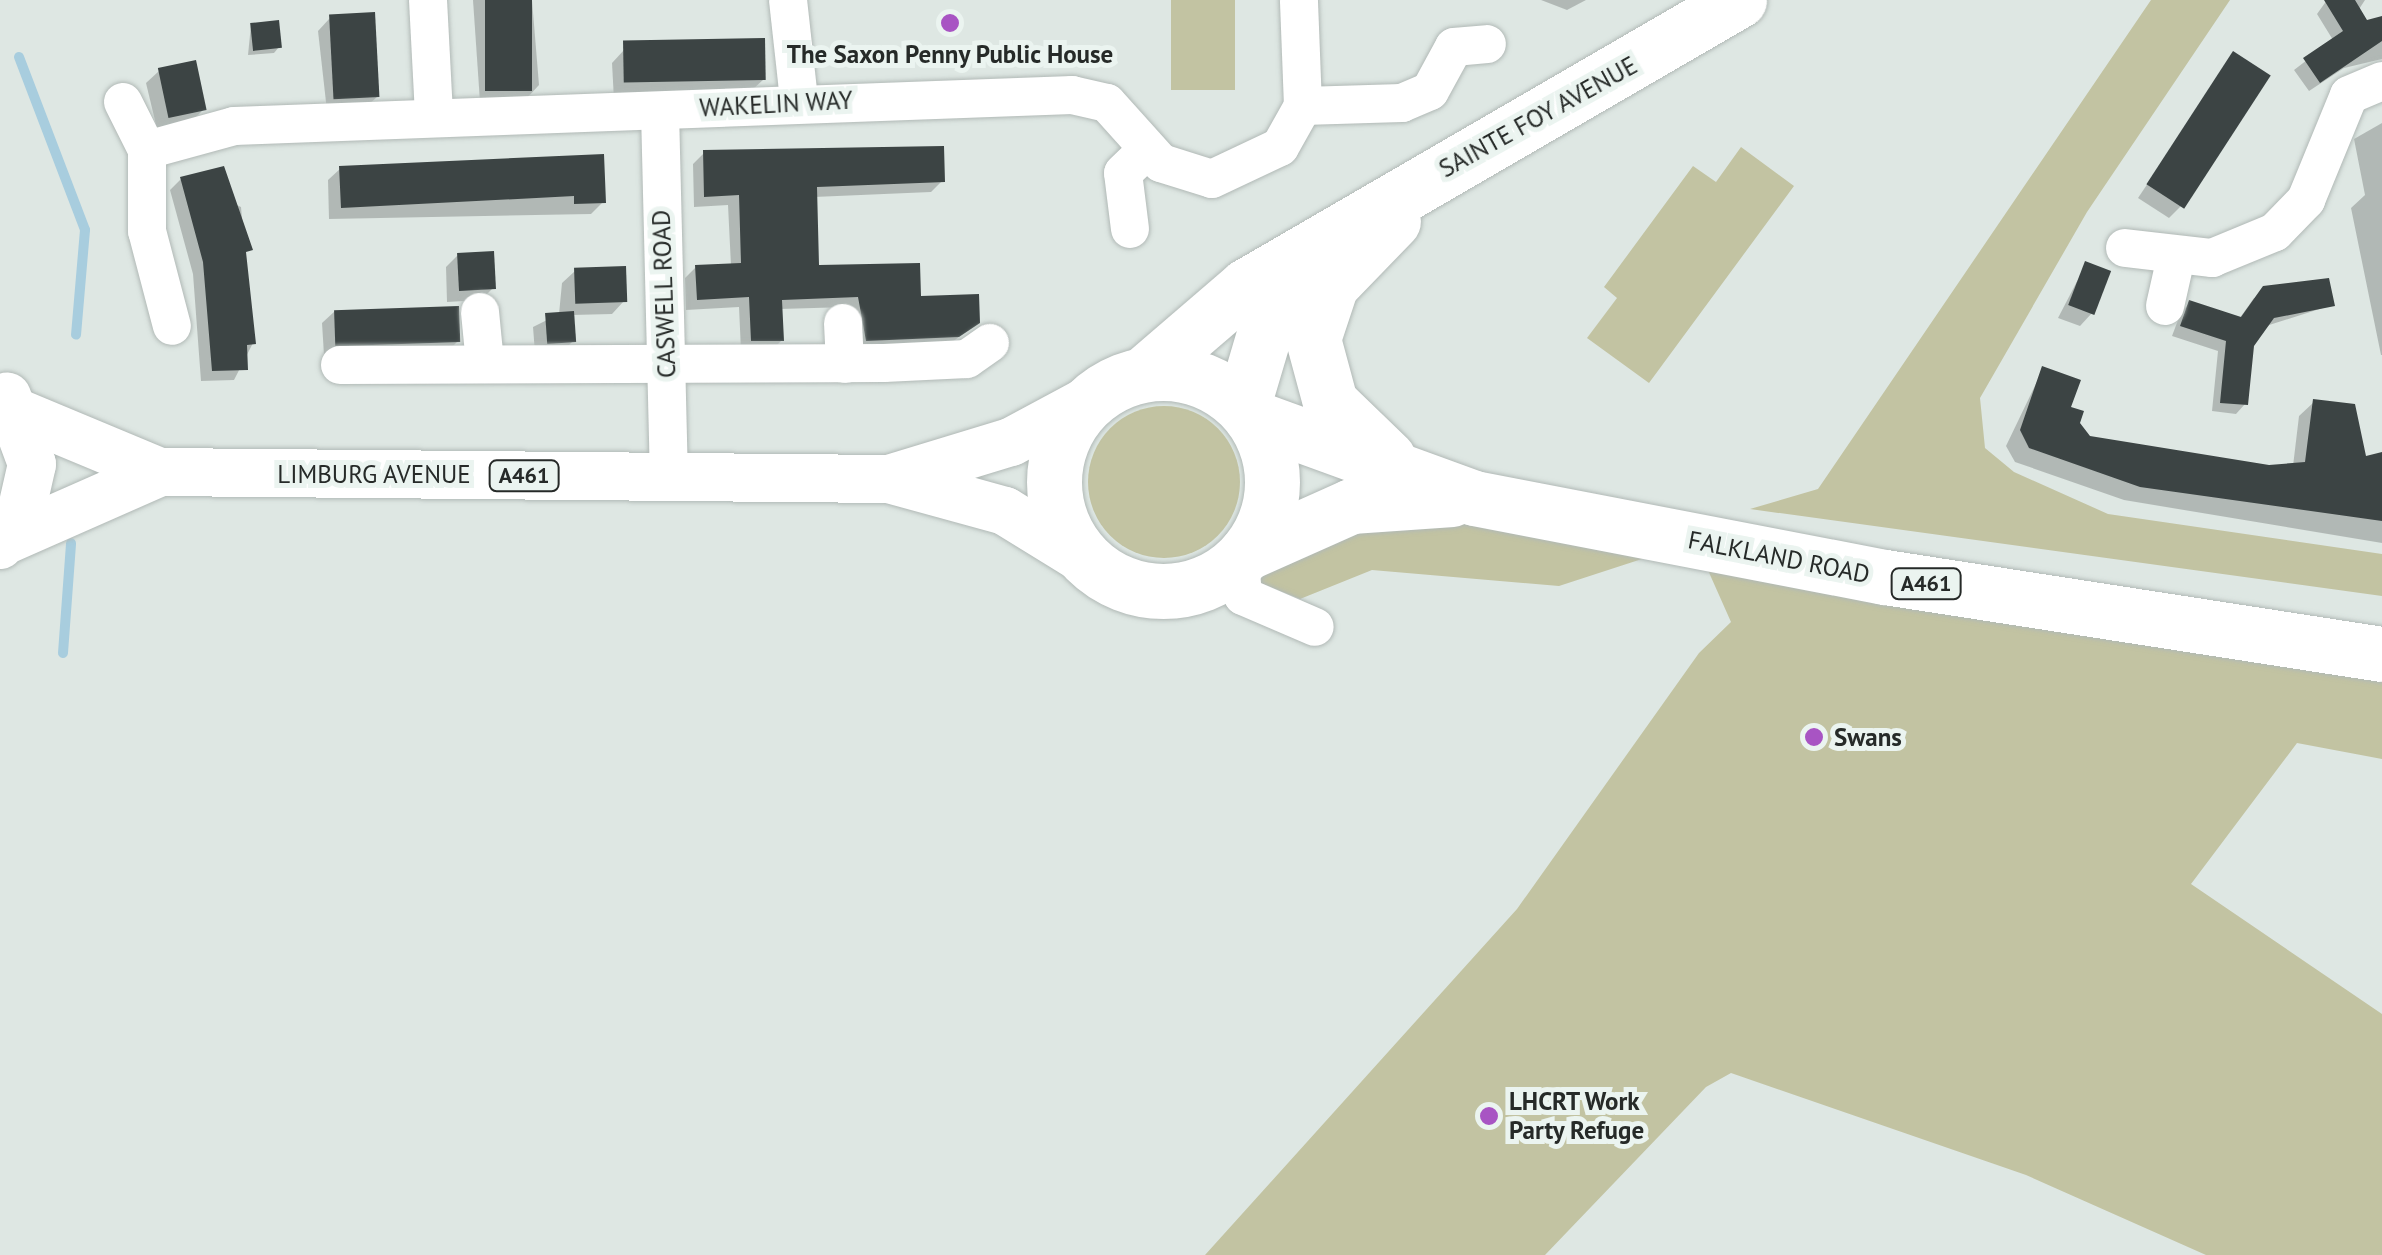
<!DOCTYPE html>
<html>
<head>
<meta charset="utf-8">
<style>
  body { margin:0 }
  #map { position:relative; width:2382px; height:1255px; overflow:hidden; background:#dee7e3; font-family:"PT Sans",sans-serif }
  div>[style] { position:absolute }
  .green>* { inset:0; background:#c2c3a2; transform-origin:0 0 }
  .round { border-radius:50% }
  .shadow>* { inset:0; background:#0003 }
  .stream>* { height:10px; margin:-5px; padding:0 5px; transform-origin:5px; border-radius:5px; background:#a8cdde }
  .building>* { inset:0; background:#3c4444; transform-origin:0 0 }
  .roads { filter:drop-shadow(0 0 2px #b1b9b6) drop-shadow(0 0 2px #b1b9b6) }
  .minor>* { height:38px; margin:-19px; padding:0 19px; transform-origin:19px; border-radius:19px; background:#fff }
  .major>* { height:48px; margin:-24px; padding:0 24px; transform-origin:24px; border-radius:24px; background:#fff }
  .highway>* { height:55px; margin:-27.5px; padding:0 27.5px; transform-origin:27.5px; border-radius:27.5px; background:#fff }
  .highway>.ring { margin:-27.5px; padding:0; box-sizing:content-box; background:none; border:55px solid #fff; border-radius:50% }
  .dots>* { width:28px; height:28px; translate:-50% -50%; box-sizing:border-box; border:5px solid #ebf4f0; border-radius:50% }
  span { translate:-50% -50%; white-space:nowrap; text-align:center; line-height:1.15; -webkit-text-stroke:10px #ebf4f0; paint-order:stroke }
  .shield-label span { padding:2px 8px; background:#ebf4f0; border:2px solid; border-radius:8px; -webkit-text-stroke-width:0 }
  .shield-label { font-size:22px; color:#262a28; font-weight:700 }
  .poi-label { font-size:25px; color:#262a28; font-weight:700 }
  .left { translate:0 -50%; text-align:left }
  .street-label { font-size:25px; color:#262a28 }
</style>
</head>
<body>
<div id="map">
  <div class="green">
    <div style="left:1171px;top:0;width:64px;height:90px"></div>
    <div style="clip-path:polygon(2151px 0,2230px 0,2087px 212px,1980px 398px,1985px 448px,2014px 472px,2108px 514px,2382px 554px,2382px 596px,1750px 509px,1818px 489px)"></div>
    <div style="clip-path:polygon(1741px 147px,1794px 186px,1649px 383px,1587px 338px,1617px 298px,1604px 287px,1693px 166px,1716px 182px)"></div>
    <div class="round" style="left:1088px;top:406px;width:152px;height:152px"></div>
    <div style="clip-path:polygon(1448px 522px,1531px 529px,2382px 678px,2382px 759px,2297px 743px,2191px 884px,2382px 1014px,2382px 1255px,2206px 1255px,2026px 1175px,1731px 1073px,1706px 1087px,1545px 1255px,1205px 1255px,1517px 909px,1699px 653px,1731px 622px,1707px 568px,1648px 557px,1559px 586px,1372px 570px,1300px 599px,1256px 581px,1334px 528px)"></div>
  </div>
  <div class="shadow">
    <div style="clip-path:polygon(473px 0,532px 0,539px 85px,527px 98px,480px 102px)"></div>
    <div style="clip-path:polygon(1541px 0,1586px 0,1567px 10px)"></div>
    <div style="clip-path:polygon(2327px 0,2365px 0,2346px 29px,2382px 20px,2382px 59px,2344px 68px,2309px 91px,2294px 70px,2333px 40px,2317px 14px)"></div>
    <div style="clip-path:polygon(330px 18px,378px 96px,365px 108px,327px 111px,318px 31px)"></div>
    <div style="clip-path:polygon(251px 25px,279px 47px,274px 53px,248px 55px)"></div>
    <div style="clip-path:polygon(624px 50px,764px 79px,751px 91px,614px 100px,612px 63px)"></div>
    <div style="clip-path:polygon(2234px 55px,2181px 206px,2169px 218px,2138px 198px)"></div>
    <div style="clip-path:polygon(159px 71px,204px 109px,192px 121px,157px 129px,146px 83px)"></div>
    <div style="clip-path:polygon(2382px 123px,2382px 355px,2381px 355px,2351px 208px,2365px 195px,2354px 139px)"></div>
    <div style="clip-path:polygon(704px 153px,942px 181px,931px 192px,814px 197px,817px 267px,978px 322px,946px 347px,856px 351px,848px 307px,780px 309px,782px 340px,771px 351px,741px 351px,739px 307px,686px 310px,685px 278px,696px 267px,731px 266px,728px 205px,694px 207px,693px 164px)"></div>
    <div style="clip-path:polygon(602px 157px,603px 202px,591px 214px,329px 219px,328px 180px,341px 168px)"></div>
    <div style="clip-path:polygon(181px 179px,241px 207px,253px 343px,234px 380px,201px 381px,193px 274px,170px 190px)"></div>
    <div style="clip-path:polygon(458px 255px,493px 288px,481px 300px,447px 302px,446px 267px)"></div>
    <div style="clip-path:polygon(2086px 264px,2092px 313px,2080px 326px,2058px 318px)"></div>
    <div style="clip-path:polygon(575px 271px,624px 301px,612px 314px,572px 315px,573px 341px,561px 353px,535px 353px,533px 327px,559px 314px,562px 283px)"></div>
    <div style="clip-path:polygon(2254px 298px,2332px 305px,2266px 326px,2251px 345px,2245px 404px,2236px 414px,2212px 411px,2218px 351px,2172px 336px,2181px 312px,2190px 303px,2239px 319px)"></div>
    <div style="clip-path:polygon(335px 311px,458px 341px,445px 354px,324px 355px,322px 323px)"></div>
    <div style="clip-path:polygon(2043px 369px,2089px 439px,2269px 467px,2293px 466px,2299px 416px,2314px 402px,2364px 459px,2382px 455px,2382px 543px,2124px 500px,2015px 462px,2006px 446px)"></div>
  </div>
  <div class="stream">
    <div style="left:19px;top:57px;width:185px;rotate:69.1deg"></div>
    <div style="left:85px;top:230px;width:105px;rotate:94.9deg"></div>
    <div style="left:63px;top:653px;width:110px;rotate:-85.8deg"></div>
  </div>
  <div class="building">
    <div style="left:485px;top:0;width:47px;height:91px"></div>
    <div style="clip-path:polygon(2324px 0,2355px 0,2367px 20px,2382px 16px,2382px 41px,2320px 83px,2303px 58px,2343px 31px)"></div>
    <div style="left:375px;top:12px;width:85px;height:46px;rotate:87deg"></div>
    <div style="left:279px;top:20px;width:28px;height:29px;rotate:84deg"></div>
    <div style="left:765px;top:38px;width:42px;height:142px;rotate:89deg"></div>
    <div style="left:2233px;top:51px;width:45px;height:159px;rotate:33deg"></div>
    <div style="left:196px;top:60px;width:51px;height:39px;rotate:78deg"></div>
    <div style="clip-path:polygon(944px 146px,945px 182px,817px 187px,819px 265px,920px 263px,921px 296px,979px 294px,980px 323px,959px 337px,866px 341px,858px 297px,782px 300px,784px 341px,751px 341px,749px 297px,697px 300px,695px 265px,741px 263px,739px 195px,704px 197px,703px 150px)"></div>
    <div style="clip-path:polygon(604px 154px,606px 203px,574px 204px,574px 196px,341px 208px,339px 166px)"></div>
    <div style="clip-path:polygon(224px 166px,253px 250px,246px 252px,256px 344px,247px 345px,248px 370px,212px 371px,203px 262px,180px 177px)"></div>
    <div style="left:494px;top:251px;width:38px;height:37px;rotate:87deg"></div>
    <div style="left:2085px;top:261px;width:28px;height:47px;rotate:21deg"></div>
    <div style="left:626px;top:266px;width:36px;height:52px;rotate:88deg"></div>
    <div style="clip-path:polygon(2329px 278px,2335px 306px,2274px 318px,2254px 346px,2248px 405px,2220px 403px,2226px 341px,2180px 326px,2189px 300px,2241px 317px,2263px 286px)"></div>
    <div style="left:459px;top:306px;width:36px;height:125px;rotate:88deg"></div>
    <div style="left:574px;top:311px;width:31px;height:29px;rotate:86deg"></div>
    <div style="clip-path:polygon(2042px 366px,2081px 380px,2071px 407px,2084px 411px,2080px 423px,2090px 436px,2269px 465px,2305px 462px,2313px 399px,2355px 404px,2366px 456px,2382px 452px,2382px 521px,2140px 487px,2029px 448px,2020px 430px)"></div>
  </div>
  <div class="roads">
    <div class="minor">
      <div style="left:428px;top:0;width:116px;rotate:87deg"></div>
      <div style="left:788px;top:0;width:101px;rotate:83.7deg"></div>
      <div style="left:123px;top:102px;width:54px;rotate:63.4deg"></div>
      <div style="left:147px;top:150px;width:81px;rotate:90deg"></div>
      <div style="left:147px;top:231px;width:98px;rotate:75.3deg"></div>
      <div style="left:1303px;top:106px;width:99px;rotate:-1.7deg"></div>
      <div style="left:1402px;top:103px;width:30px;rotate:-23deg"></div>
      <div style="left:1430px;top:91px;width:50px;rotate:-61.4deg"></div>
      <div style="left:1454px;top:47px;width:33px;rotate:-5deg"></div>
      <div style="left:660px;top:111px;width:366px;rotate:88.6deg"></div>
      <div style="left:147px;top:150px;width:90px;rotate:-15.4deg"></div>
      <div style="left:234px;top:126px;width:839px;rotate:-2.12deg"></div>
      <div style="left:1072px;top:95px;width:36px;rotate:13deg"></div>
      <div style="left:1107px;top:103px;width:81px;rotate:48deg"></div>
      <div style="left:1161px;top:163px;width:53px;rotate:17.4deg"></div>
      <div style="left:1212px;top:179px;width:75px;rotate:-25.2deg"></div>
      <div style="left:1280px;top:147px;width:47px;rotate:-60.7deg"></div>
      <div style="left:1303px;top:106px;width:106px;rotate:-92.2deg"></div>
      <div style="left:1130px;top:229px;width:56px;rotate:-97.1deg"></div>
      <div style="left:1123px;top:173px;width:33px;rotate:-44deg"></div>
      <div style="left:2125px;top:248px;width:88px;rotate:6.6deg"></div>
      <div style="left:2212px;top:258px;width:68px;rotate:-22.4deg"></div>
      <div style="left:2275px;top:232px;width:45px;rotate:-45.9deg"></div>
      <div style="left:2306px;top:200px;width:113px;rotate:-67.7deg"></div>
      <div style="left:2349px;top:95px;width:36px;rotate:-23deg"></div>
      <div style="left:2165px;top:306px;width:50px;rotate:-77.3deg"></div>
      <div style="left:480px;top:312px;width:51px;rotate:84.4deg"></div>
      <div style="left:843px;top:323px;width:41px;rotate:87.2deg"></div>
      <div style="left:340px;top:365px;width:544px;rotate:-0.21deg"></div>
      <div style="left:884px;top:363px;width:83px;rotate:-2.8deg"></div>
      <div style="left:967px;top:359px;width:28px;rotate:-35deg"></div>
      <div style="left:1240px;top:561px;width:35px;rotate:85deg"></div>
      <div style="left:1243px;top:596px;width:78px;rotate:23.3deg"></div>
    </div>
    <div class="major">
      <div style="left:18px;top:413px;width:154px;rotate:22.6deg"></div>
      <div style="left:160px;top:472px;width:729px;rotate:0.55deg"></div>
      <div style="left:889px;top:479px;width:120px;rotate:15.4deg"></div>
      <div style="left:1005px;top:511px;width:95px;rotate:31.7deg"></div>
      <div style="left:889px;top:479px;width:127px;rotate:-16.9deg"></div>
      <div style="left:1011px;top:442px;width:91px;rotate:-28.3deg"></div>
      <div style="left:6px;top:540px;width:168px;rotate:-23.8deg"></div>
      <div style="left:0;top:545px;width:34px;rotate:-54deg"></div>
      <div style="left:20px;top:517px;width:54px;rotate:-77.2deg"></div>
      <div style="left:32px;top:464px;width:72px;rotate:-110.2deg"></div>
    </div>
    <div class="highway">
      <div class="ring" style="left:1054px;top:373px;width:163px;height:163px"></div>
      <div style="left:1145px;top:373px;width:133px;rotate:-40.7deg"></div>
      <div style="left:1246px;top:286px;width:570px;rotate:-30.12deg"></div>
      <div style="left:1243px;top:405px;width:95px;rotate:-73.5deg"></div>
      <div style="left:1270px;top:314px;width:71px;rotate:-51.8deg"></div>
      <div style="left:1252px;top:417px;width:236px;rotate:20deg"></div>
      <div style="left:1474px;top:498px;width:419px;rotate:10.9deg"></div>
      <div style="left:1885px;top:577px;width:503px;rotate:8.81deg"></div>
      <div style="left:1388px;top:458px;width:81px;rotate:-136deg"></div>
      <div style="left:1330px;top:402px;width:65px;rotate:-105.1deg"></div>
      <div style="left:1313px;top:339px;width:57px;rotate:-71.6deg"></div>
      <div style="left:1331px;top:285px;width:89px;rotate:-45.9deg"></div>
      <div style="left:1246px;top:553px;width:115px;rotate:-24.1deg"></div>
      <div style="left:1351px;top:506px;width:101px;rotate:-4deg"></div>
    </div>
  </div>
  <div class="dots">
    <div style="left:950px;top:23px;background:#a854c3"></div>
    <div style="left:1814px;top:737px;background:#a854c3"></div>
    <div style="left:1489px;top:1116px;background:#a854c3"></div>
  </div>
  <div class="shield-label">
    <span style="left:524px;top:476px">A461</span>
    <span style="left:1926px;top:584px">A461</span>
  </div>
  <div class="poi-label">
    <span style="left:950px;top:54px">The Saxon Penny Public House</span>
    <span class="left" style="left:1834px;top:737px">Swans</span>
    <span class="left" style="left:1509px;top:1116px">LHCRT Work<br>Party Refuge</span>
  </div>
  <div class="street-label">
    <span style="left:776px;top:104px;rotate:-3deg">WAKELIN WAY</span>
    <span style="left:1538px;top:117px;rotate:-29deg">SAINTE FOY AVENUE</span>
    <span style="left:664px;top:294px;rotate:-92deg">CASWELL ROAD</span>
    <span style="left:374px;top:474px">LIMBURG AVENUE</span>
    <span style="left:1779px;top:557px;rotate:11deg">FALKLAND ROAD</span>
  </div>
</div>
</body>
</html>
